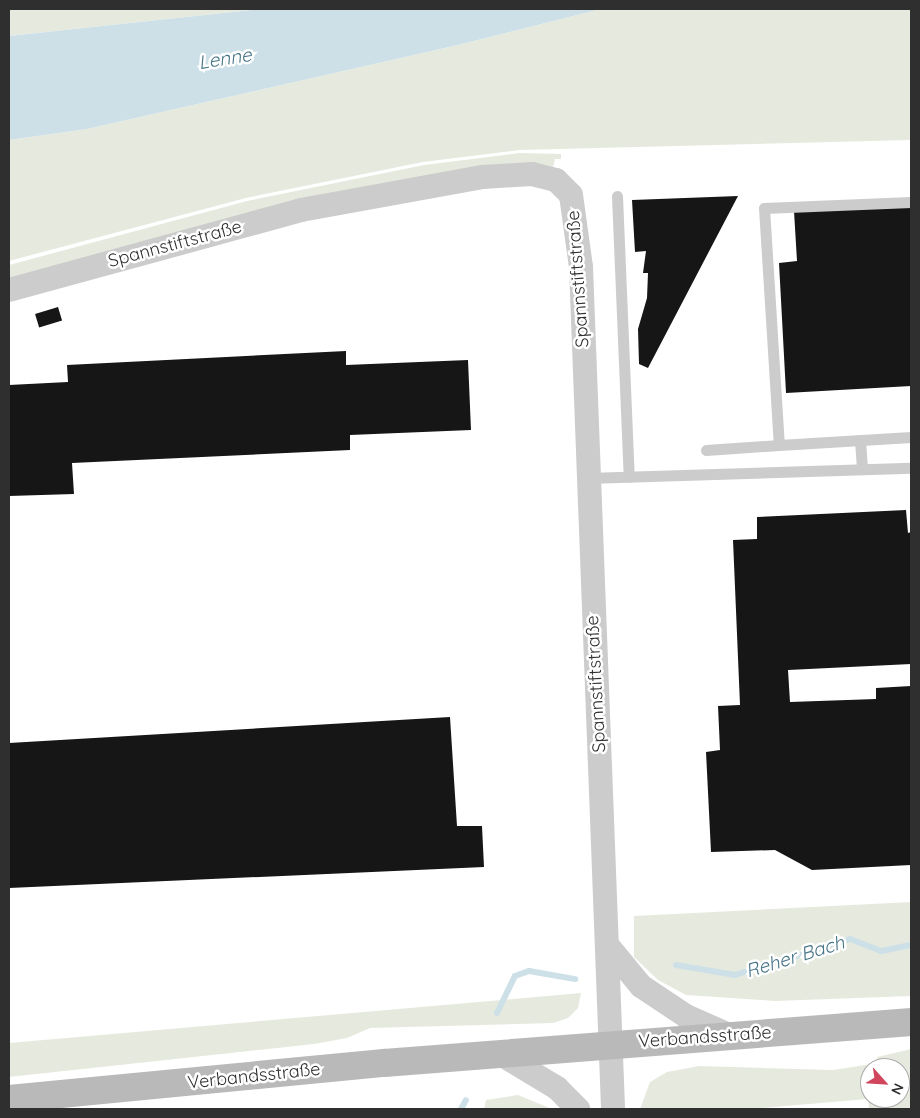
<!DOCTYPE html>
<html>
<head>
<meta charset="utf-8">
<style>
  body { margin:0 }
  #map { position:relative; width:920px; height:1118px; overflow:hidden; background:#fff; font-family:Quicksand,sans-serif }
  div>[style] { position:absolute }
  .green>* { inset:0; background:#e6eade }
  .water>* { inset:0; background:#cde0e8 }
  .stream>* { height:6px; margin:-3px; padding:0 3px; transform-origin:3px; border-radius:3px; background:#cde0e8 }
  .building>* { inset:0; background:#161616; transform-origin:0 0 }
  .lane>* { height:11px; margin:-5.5px; padding:0 5.5px; transform-origin:5.5px; border-radius:5.5px; background:#ccc }
  .street>* { height:24px; margin:-12px; padding:0 12px; transform-origin:12px; border-radius:12px; background:#ccc }
  .secondary>* { height:28px; margin:-14px; padding:0 14px; transform-origin:14px; border-radius:14px; background:#b9b9b9 }
  span { translate:-50% -50%; white-space:nowrap; text-align:center; line-height:1.15; -webkit-text-stroke:5px #fff; paint-order:stroke }
  .street-label { font-size:18px; color:#2f2f2f }
  .water-label { font-size:19px; color:#467487; font-style:italic }
  .frame { position:absolute; inset:0; border:10px solid #2f2f2f; pointer-events:none }
  .north { position:absolute; left:860px; top:1058px; width:50px; height:50px; box-sizing:border-box; background:#fff; border:1px solid #acacac; border-radius:50%; rotate:116deg; font-size:14px; font-weight:700; line-height:20px; text-align:center; color:#2f2f2f }
  .north::after { content:''; display:block; margin:auto; width:18px; height:22px; background:#d1465d; clip-path:polygon(50% 0,100% 100%,50% 72%,0 100%) }
</style>
</head>
<body>
<div id="map">
  <div class="green">
    <div style="clip-path:polygon(9px 9px,260px 9px,9px 36px)"></div>
    <div style="clip-path:polygon(601px 9px,911px 9px,911px 140px,520px 150px,423px 162px,246px 198px,9px 261px,9px 140px,87px 129px,458px 45px)"></div>
    <div style="clip-path:polygon(519px 153px,561px 154px,561px 159px,555px 159px,553px 167px,545px 165px,9px 278px,9px 265px,247px 201px,424px 165px)"></div>
    <div style="clip-path:polygon(911px 902px,911px 996px,775px 1001px,686px 995px,658px 980px,634px 957px,634px 916px)"></div>
    <div style="clip-path:polygon(581px 993px,578px 1008px,568px 1018px,553px 1023px,370px 1028px,347px 1038px,314px 1044px,9px 1077px,9px 1043px)"></div>
    <div style="clip-path:polygon(evenodd,911px 1049px,911px 1109px,869px 1109px,868px 1099px,749px 1109px,640px 1109px,650px 1082px,667px 1072px,699px 1066px,833px 1070px,878px 1063px,877px 1057px,911px 1049px,870px 1068px,900px 1068px,900px 1098px,870px 1098px,870px 1068px)"></div>
    <div style="clip-path:polygon(518px 1095px,552px 1109px,484px 1109px,486px 1100px)"></div>
  </div>
  <div class="water">
    <div style="clip-path:polygon(260px 9px,601px 9px,458px 45px,87px 129px,9px 140px,9px 36px)"></div>
  </div>
  <div class="stream">
    <div style="left:676px;top:965px;width:60px;rotate:9.6deg"></div>
    <div style="left:735px;top:975px;width:121px;rotate:-17.4deg"></div>
    <div style="left:850px;top:939px;width:34px;rotate:21deg"></div>
    <div style="left:882px;top:951px;width:30px;rotate:-12deg"></div>
    <div style="left:497px;top:1013px;width:41px;rotate:-64.1deg"></div>
    <div style="left:515px;top:976px;width:15px;rotate:-20deg"></div>
    <div style="left:529px;top:971px;width:47px;rotate:9.9deg"></div>
    <div style="left:461px;top:1109px;width:10px;rotate:-61deg"></div>
  </div>
  <div class="building">
    <div style="clip-path:polygon(738px 196px,648px 368px,639px 364px,638px 329px,647px 298px,648px 273px,643px 273px,646px 251px,635px 252px,632px 200px)"></div>
    <div style="clip-path:polygon(911px 204px,911px 386px,786px 393px,779px 263px,797px 261px,794px 211px)"></div>
    <div style="left:58px;top:307px;width:14px;height:24px;rotate:73deg"></div>
    <div style="clip-path:polygon(346px 351px,346px 365px,468px 360px,471px 430px,350px 435px,350px 450px,72px 463px,74px 494px,9px 496px,9px 385px,68px 382px,67px 365px)"></div>
    <div style="clip-path:polygon(906px 510px,908px 533px,911px 532px,911px 664px,788px 670px,790px 702px,876px 699px,876px 688px,911px 686px,911px 865px,812px 870px,775px 850px,711px 852px,706px 752px,720px 750px,718px 706px,740px 705px,733px 540px,757px 539px,757px 517px)"></div>
    <div style="clip-path:polygon(450px 717px,457px 826px,482px 826px,484px 867px,9px 888px,9px 743px)"></div>
  </div>
  <div class="lane">
    <div style="left:617px;top:196px;width:281px;rotate:87.6deg"></div>
    <div style="left:911px;top:202px;width:147px;rotate:177.7deg"></div>
    <div style="left:764px;top:208px;width:237px;rotate:86.4deg"></div>
    <div style="left:779px;top:445px;width:132px;rotate:-3.5deg"></div>
    <div style="left:860px;top:440px;width:29px;rotate:86deg"></div>
    <div style="left:706px;top:450px;width:73px;rotate:-3.9deg"></div>
    <div style="left:587px;top:478px;width:324px;rotate:-1.8deg"></div>
  </div>
  <div class="street">
    <div style="left:9px;top:290px;width:303px;rotate:-15.3deg"></div>
    <div style="left:301px;top:210px;width:185px;rotate:-10.3deg"></div>
    <div style="left:483px;top:177px;width:49px;rotate:-3.5deg"></div>
    <div style="left:532px;top:174px;width:25px;rotate:14deg"></div>
    <div style="left:556px;top:180px;width:21px;rotate:45deg"></div>
    <div style="left:571px;top:195px;width:73px;rotate:82.1deg"></div>
    <div style="left:581px;top:267px;width:843px;rotate:87.82deg"></div>
    <div style="left:608px;top:946px;width:52px;rotate:50.5deg"></div>
    <div style="left:641px;top:986px;width:54px;rotate:33.7deg"></div>
    <div style="left:686px;top:1016px;width:47px;rotate:23.8deg"></div>
    <div style="left:499px;top:1053px;width:68px;rotate:31.1deg"></div>
    <div style="left:557px;top:1088px;width:30px;rotate:45deg"></div>
  </div>
  <div class="secondary">
    <div style="left:9px;top:1099px;width:377px;rotate:-5.5deg"></div>
    <div style="left:384px;top:1063px;width:529px;rotate:-4.45deg"></div>
  </div>
  <div class="street-label">
    <span style="left:175px;top:244px;rotate:-15deg">Spannstiftstraße</span>
    <span style="left:578px;top:279px;rotate:-94deg">Spannstiftstraße</span>
    <span style="left:596px;top:684px;rotate:-93deg">Spannstiftstraße</span>
    <span style="left:705px;top:1037px;rotate:-4deg">Verbandsstraße</span>
    <span style="left:254px;top:1076px;rotate:-6deg">Verbandsstraße</span>
  </div>
  <div class="water-label">
    <span style="left:225px;top:59px;rotate:-9deg">Lenne</span>
    <span style="left:795px;top:957px;rotate:-17deg">Reher Bach</span>
  </div>
  <div class="frame"></div>
  <div class="north">N</div>
</div>
</body>
</html>
